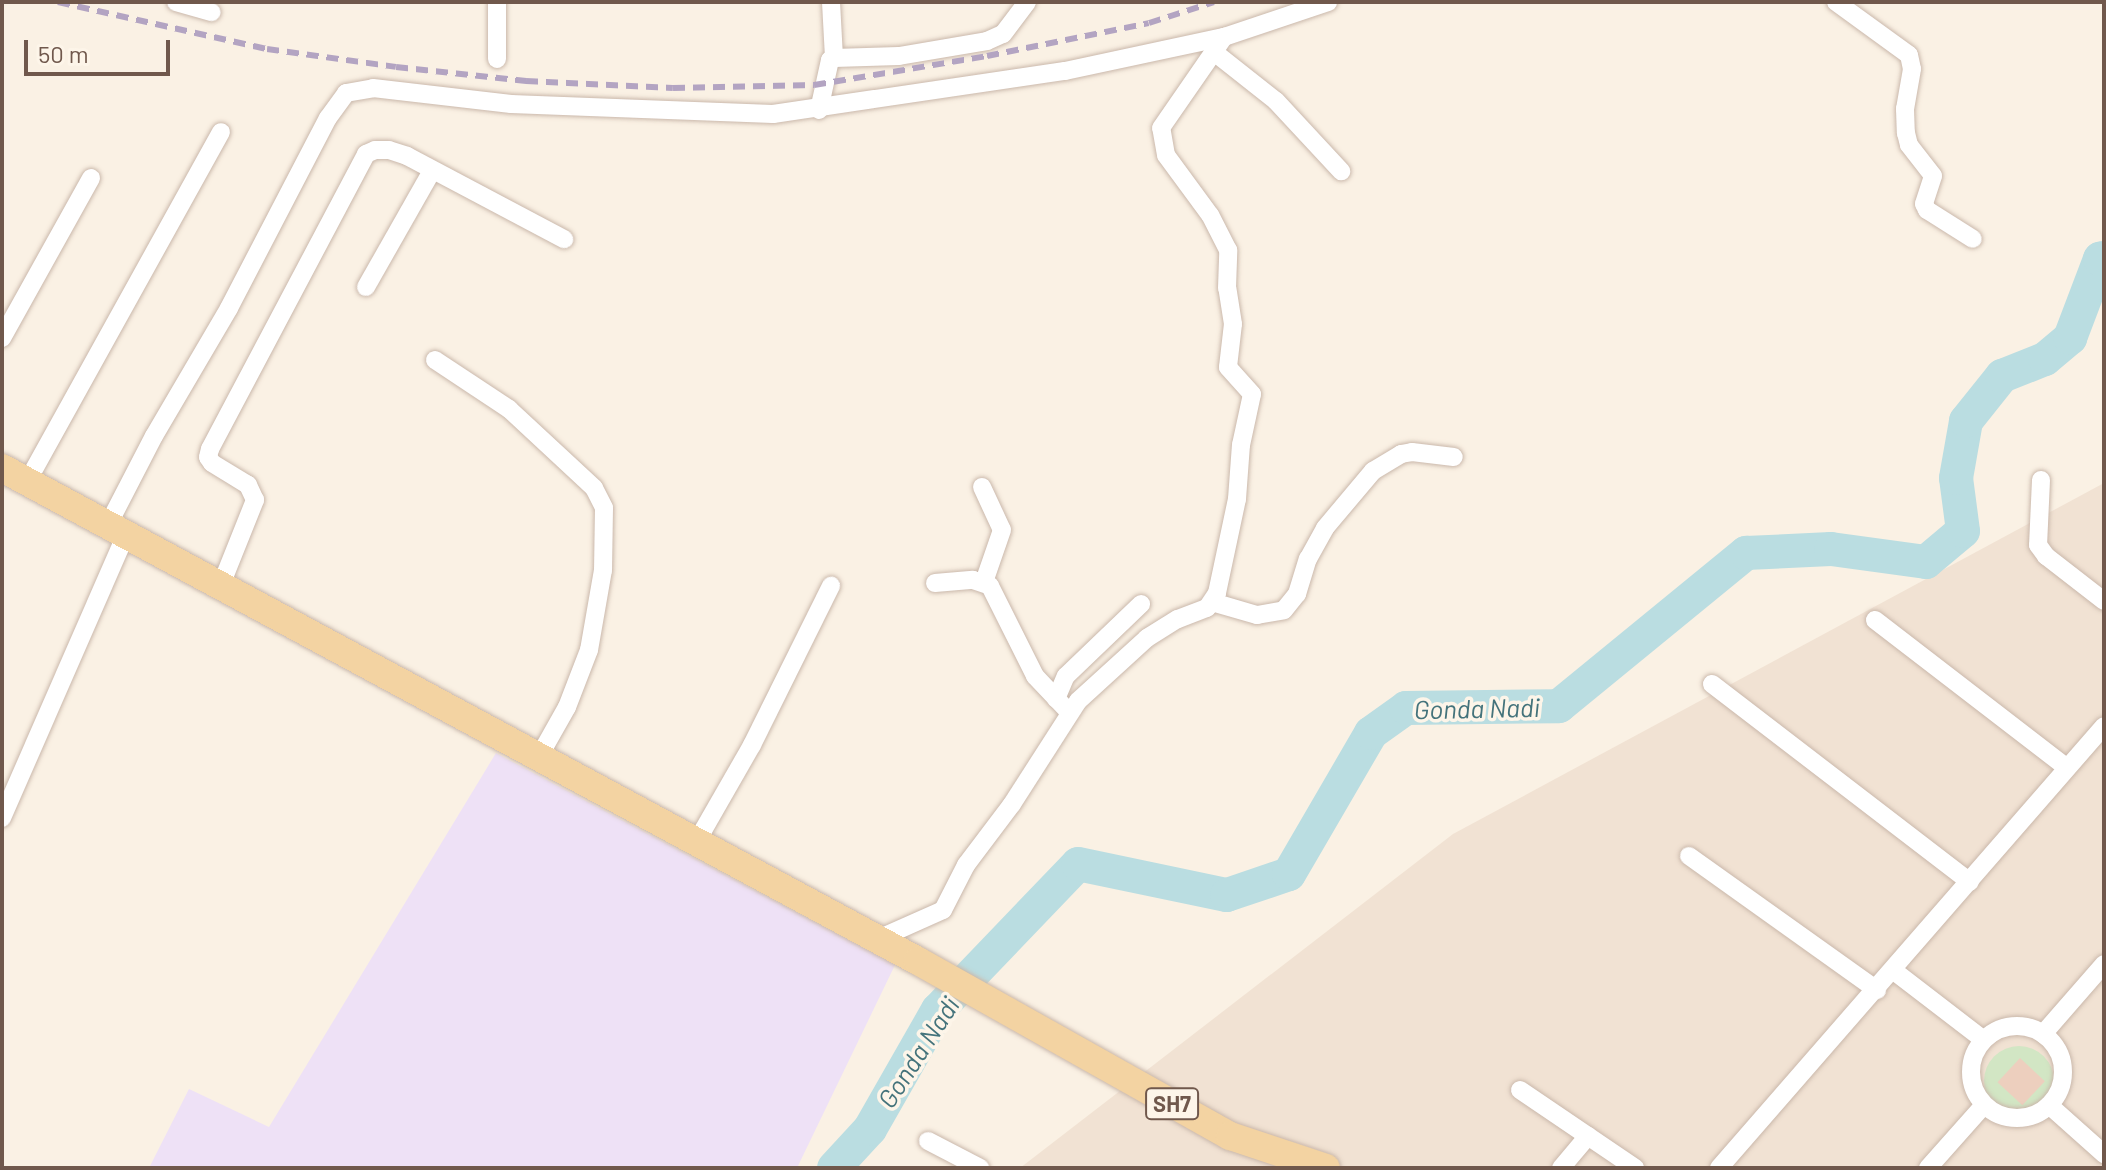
<!DOCTYPE html>
<html>
<head>
<meta charset="utf-8">
<style>
  body { margin:0 }
  #map { position:relative; width:2106px; height:1170px; overflow:hidden; background:#faf1e4; font-family:Barlow,sans-serif }
  div>[style] { position:absolute }
  .residential>* { inset:0; background:#f1e2d3 }
  .education>* { inset:0; background:#eee1f6 }
  .green>* { inset:0; background:#d2e6c4 }
  .round { border-radius:50% }
  .river>* { height:34px; margin:-17px; padding:0 17px; transform-origin:17px; border-radius:17px; background:#badde1 }
  .building>* { inset:0; background:#edcfbe; transform-origin:0 0 }
  .roads { filter:drop-shadow(0 0 2px #cab8ab) drop-shadow(0 0 2px #cab8ab) }
  .minor>* { height:18px; margin:-9px; padding:0 9px; transform-origin:9px; border-radius:9px; background:#fff }
  .minor>.ring { margin:-9px; padding:0; box-sizing:content-box; background:none; border:18px solid #fff; border-radius:50% }
  .primary>* { height:28px; margin:-14px; padding:0 14px; transform-origin:14px; border-radius:14px; background:#f3d3a2 }
  .rail>* { height:6px; margin-top:-3px; transform-origin:0; background:repeating-linear-gradient(90deg,#b3a4c2 0 12px,transparent 0 20px) }
  span { translate:-50% -50%; white-space:nowrap; text-align:center; line-height:1.15; -webkit-text-stroke:7px #fdf5e9; paint-order:stroke }
  .shield-label span { padding:2px 6px; background:#fdf5e9; border:2px solid; border-radius:6px; -webkit-text-stroke-width:0 }
  .shield-label { font-size:22px; color:#70584c; font-weight:700 }
  .water-label { font-size:26px; color:#44737b; font-style:italic }
  .frame { position:absolute; inset:0; border:4px solid #70584c; pointer-events:none }
  .scale { position:absolute; left:24px; top:40px; width:146px; height:36px; box-sizing:border-box; border:4px solid #70584c; border-top:0; padding-left:10px; font-size:24px; line-height:28px; white-space:nowrap; color:#70584c; -webkit-text-stroke:6px #fdf5e9; paint-order:stroke }
</style>
</head>
<body>
<div id="map">
  <div class="residential">
    <div style="clip-path:polygon(2104px 483px,2104px 1168px,1020px 1168px,1453px 834px)"></div>
  </div>
  <div class="education">
    <div style="clip-path:polygon(496px 753px,895px 965px,797px 1168px,149px 1168px,189px 1089px,269px 1127px)"></div>
  </div>
  <div class="green">
    <div class="round" style="left:1984px;top:1046px;width:70px;height:70px"></div>
  </div>
  <div class="river">
    <div style="left:834px;top:1168px;width:53px;rotate:-47.3deg"></div>
    <div style="left:870px;top:1129px;width:137px;rotate:-60.3deg"></div>
    <div style="left:938px;top:1010px;width:202px;rotate:-46.2deg"></div>
    <div style="left:1078px;top:864px;width:152px;rotate:11.8deg"></div>
    <div style="left:1227px;top:895px;width:65px;rotate:-18.7deg"></div>
    <div style="left:1289px;top:874px;width:163px;rotate:-59.8deg"></div>
    <div style="left:1371px;top:733px;width:43px;rotate:-35.5deg"></div>
    <div style="left:1406px;top:708px;width:153px;rotate:-0.7deg"></div>
    <div style="left:1559px;top:706px;width:242px;rotate:-39.3deg"></div>
    <div style="left:1746px;top:553px;width:85px;rotate:-2.7deg"></div>
    <div style="left:1831px;top:549px;width:96px;rotate:7.8deg"></div>
    <div style="left:1926px;top:562px;width:48px;rotate:-40deg"></div>
    <div style="left:1963px;top:531px;width:53px;rotate:-97.5deg"></div>
    <div style="left:1956px;top:478px;width:58px;rotate:-80deg"></div>
    <div style="left:1966px;top:421px;width:58px;rotate:-51.3deg"></div>
    <div style="left:2002px;top:376px;width:46px;rotate:-21.6deg"></div>
    <div style="left:2045px;top:359px;width:33px;rotate:-40deg"></div>
    <div style="left:2070px;top:338px;width:85px;rotate:-69.2deg"></div>
    <div style="left:2100px;top:259px;width:4px;rotate:-14deg"></div>
  </div>
  <div class="building">
    <div style="left:2020px;top:1058px;width:34px;height:33px;rotate:43deg"></div>
  </div>
  <div class="roads">
    <div class="minor">
      <div style="left:176px;top:2px;width:37px;rotate:16deg"></div>
      <div style="left:497px;top:2px;width:57px;rotate:90deg"></div>
      <div style="left:831px;top:2px;width:56px;rotate:86.9deg"></div>
      <div style="left:1836px;top:2px;width:90px;rotate:36deg"></div>
      <div style="left:1909px;top:55px;width:14px;rotate:78deg"></div>
      <div style="left:1912px;top:69px;width:41px;rotate:99.9deg"></div>
      <div style="left:1905px;top:109px;width:24px;rotate:88deg"></div>
      <div style="left:1906px;top:133px;width:12px;rotate:76deg"></div>
      <div style="left:1909px;top:145px;width:39px;rotate:52deg"></div>
      <div style="left:1933px;top:176px;width:29px;rotate:108deg"></div>
      <div style="left:1924px;top:204px;width:7px;rotate:63deg"></div>
      <div style="left:1927px;top:210px;width:54px;rotate:32.2deg"></div>
      <div style="left:1214px;top:52px;width:79px;rotate:38.3deg"></div>
      <div style="left:1276px;top:101px;width:96px;rotate:47.1deg"></div>
      <div style="left:819px;top:110px;width:51px;rotate:-77.6deg"></div>
      <div style="left:830px;top:60px;width:4px;rotate:-27deg"></div>
      <div style="left:834px;top:58px;width:65px;rotate:-1.8deg"></div>
      <div style="left:899px;top:56px;width:89px;rotate:-9.7deg"></div>
      <div style="left:987px;top:41px;width:17px;rotate:-24deg"></div>
      <div style="left:1003px;top:34px;width:40px;rotate:-53deg"></div>
      <div style="left:366px;top:287px;width:133px;rotate:-60.4deg"></div>
      <div style="left:2px;top:338px;width:183px;rotate:-60.9deg"></div>
      <div style="left:435px;top:360px;width:89px;rotate:33.5deg"></div>
      <div style="left:509px;top:409px;width:116px;rotate:42.9deg"></div>
      <div style="left:594px;top:488px;width:22px;rotate:63deg"></div>
      <div style="left:604px;top:508px;width:62px;rotate:90.9deg"></div>
      <div style="left:603px;top:570px;width:81px;rotate:99.9deg"></div>
      <div style="left:589px;top:650px;width:61px;rotate:111.1deg"></div>
      <div style="left:567px;top:707px;width:55px;rotate:119.4deg"></div>
      <div style="left:2041px;top:480px;width:65px;rotate:92.6deg"></div>
      <div style="left:2038px;top:545px;width:14px;rotate:54deg"></div>
      <div style="left:2046px;top:556px;width:73px;rotate:37.8deg"></div>
      <div style="left:27px;top:482px;width:400px;rotate:-61deg"></div>
      <div style="left:982px;top:487px;width:47px;rotate:65.1deg"></div>
      <div style="left:1002px;top:530px;width:55px;rotate:109.1deg"></div>
      <div style="left:108px;top:525px;width:100px;rotate:-62.7deg"></div>
      <div style="left:154px;top:436px;width:148px;rotate:-59.6deg"></div>
      <div style="left:229px;top:308px;width:214px;rotate:-62.5deg"></div>
      <div style="left:328px;top:118px;width:31px;rotate:-54deg"></div>
      <div style="left:346px;top:93px;width:27px;rotate:-10deg"></div>
      <div style="left:373px;top:88px;width:139px;rotate:6.6deg"></div>
      <div style="left:511px;top:104px;width:262px;rotate:2.2deg"></div>
      <div style="left:773px;top:114px;width:295px;rotate:-8.4deg"></div>
      <div style="left:1065px;top:71px;width:163px;rotate:-12.1deg"></div>
      <div style="left:1224px;top:37px;width:110px;rotate:-18.6deg"></div>
      <div style="left:935px;top:583px;width:38px;rotate:-5deg"></div>
      <div style="left:973px;top:580px;width:18px;rotate:19deg"></div>
      <div style="left:990px;top:586px;width:101px;rotate:63.4deg"></div>
      <div style="left:1035px;top:676px;width:50px;rotate:46.6deg"></div>
      <div style="left:221px;top:585px;width:92px;rotate:-68.2deg"></div>
      <div style="left:255px;top:500px;width:17px;rotate:-115deg"></div>
      <div style="left:248px;top:485px;width:42px;rotate:-148.6deg"></div>
      <div style="left:212px;top:463px;width:7px;rotate:-124deg"></div>
      <div style="left:208px;top:457px;width:8px;rotate:-76deg"></div>
      <div style="left:210px;top:449px;width:334px;rotate:-62.1deg"></div>
      <div style="left:366px;top:154px;width:10px;rotate:-24deg"></div>
      <div style="left:375px;top:150px;width:14px"></div>
      <div style="left:389px;top:150px;width:19px;rotate:18deg"></div>
      <div style="left:407px;top:156px;width:178px;rotate:27.9deg"></div>
      <div style="left:1212px;top:602px;width:47px;rotate:16.1deg"></div>
      <div style="left:1257px;top:615px;width:27px;rotate:-10deg"></div>
      <div style="left:1284px;top:610px;width:21px;rotate:-51deg"></div>
      <div style="left:1297px;top:594px;width:37px;rotate:-73deg"></div>
      <div style="left:1308px;top:559px;width:35px;rotate:-61deg"></div>
      <div style="left:1325px;top:528px;width:75px;rotate:-49.9deg"></div>
      <div style="left:1373px;top:471px;width:33px;rotate:-31deg"></div>
      <div style="left:1401px;top:454px;width:11px;rotate:-10deg"></div>
      <div style="left:1412px;top:452px;width:42px;rotate:6.8deg"></div>
      <div style="left:1875px;top:620px;width:242px;rotate:37.6deg"></div>
      <div style="left:1712px;top:684px;width:325px;rotate:37.5deg"></div>
      <div style="left:1056px;top:699px;width:25px;rotate:-67deg"></div>
      <div style="left:1066px;top:676px;width:104px;rotate:-43.8deg"></div>
      <div style="left:2px;top:818px;width:310px;rotate:-66.4deg"></div>
      <div style="left:697px;top:841px;width:111px;rotate:-60.2deg"></div>
      <div style="left:752px;top:745px;width:178px;rotate:-63.6deg"></div>
      <div style="left:1689px;top:856px;width:231px;rotate:35.5deg"></div>
      <div style="left:878px;top:939px;width:71px;rotate:-24deg"></div>
      <div style="left:943px;top:910px;width:51px;rotate:-62.9deg"></div>
      <div style="left:966px;top:865px;width:76px;rotate:-53deg"></div>
      <div style="left:1012px;top:804px;width:122px;rotate:-57.3deg"></div>
      <div style="left:1078px;top:701px;width:93px;rotate:-42.4deg"></div>
      <div style="left:1147px;top:638px;width:36px;rotate:-32deg"></div>
      <div style="left:1178px;top:619px;width:31px;rotate:-21deg"></div>
      <div style="left:1207px;top:608px;width:18px;rotate:-56deg"></div>
      <div style="left:1217px;top:593px;width:96px;rotate:-78deg"></div>
      <div style="left:1237px;top:499px;width:54px;rotate:-85.8deg"></div>
      <div style="left:1241px;top:445px;width:52px;rotate:-77.8deg"></div>
      <div style="left:1252px;top:394px;width:36px;rotate:-132deg"></div>
      <div style="left:1228px;top:367px;width:43px;rotate:-83.4deg"></div>
      <div style="left:1233px;top:324px;width:36px;rotate:-99deg"></div>
      <div style="left:1227px;top:288px;width:38px;rotate:-88deg"></div>
      <div style="left:1228px;top:250px;width:39px;rotate:-117deg"></div>
      <div style="left:1210px;top:215px;width:74px;rotate:-126.3deg"></div>
      <div style="left:1166px;top:155px;width:27px;rotate:-100deg"></div>
      <div style="left:1161px;top:128px;width:111px;rotate:-55.3deg"></div>
      <div style="left:1894px;top:971px;width:113px;rotate:37.5deg"></div>
      <div class="ring" style="left:1971px;top:1026px;width:74px;height:74px"></div>
      <div style="left:2043px;top:1034px;width:93px;rotate:-48.9deg"></div>
      <div style="left:1520px;top:1090px;width:139px;rotate:34.1deg"></div>
      <div style="left:2049px;top:1105px;width:74px;rotate:41.7deg"></div>
      <div style="left:928px;top:1141px;width:59px;rotate:27.4deg"></div>
      <div style="left:1561px;top:1168px;width:42px;rotate:-49.8deg"></div>
      <div style="left:1719px;top:1168px;width:586px;rotate:-48.94deg"></div>
      <div style="left:1928px;top:1168px;width:84px;rotate:-48.4deg"></div>
    </div>
    <div class="primary">
      <div style="left:2px;top:468px;width:1040px;rotate:28.29deg"></div>
      <div style="left:918px;top:961px;width:358px;rotate:29.3deg"></div>
      <div style="left:1230px;top:1136px;width:101px;rotate:18.4deg"></div>
    </div>
  </div>
  <div class="rail">
    <div style="left:58px;top:2px;width:214px;rotate:12.7deg"></div>
    <div style="left:267px;top:49px;width:130px;rotate:7.9deg"></div>
    <div style="left:396px;top:67px;width:131px;rotate:6.1deg"></div>
    <div style="left:526px;top:81px;width:147px;rotate:2.7deg"></div>
    <div style="left:673px;top:88px;width:141px;rotate:-1.2deg"></div>
    <div style="left:814px;top:85px;width:175px;rotate:-9.5deg"></div>
    <div style="left:987px;top:56px;width:165px;rotate:-11.5deg"></div>
    <div style="left:1149px;top:23px;width:68px;rotate:-17.9deg"></div>
  </div>
  <div class="shield-label">
    <span style="left:1172px;top:1104px">SH7</span>
  </div>
  <div class="water-label">
    <span style="left:1477px;top:708px;rotate:-1deg">Gonda Nadi</span>
    <span style="left:918px;top:1052px;rotate:-57deg">Gonda Nadi</span>
  </div>
  <div class="frame"></div>
  <div class="scale">50 m</div>
</div>
</body>
</html>
